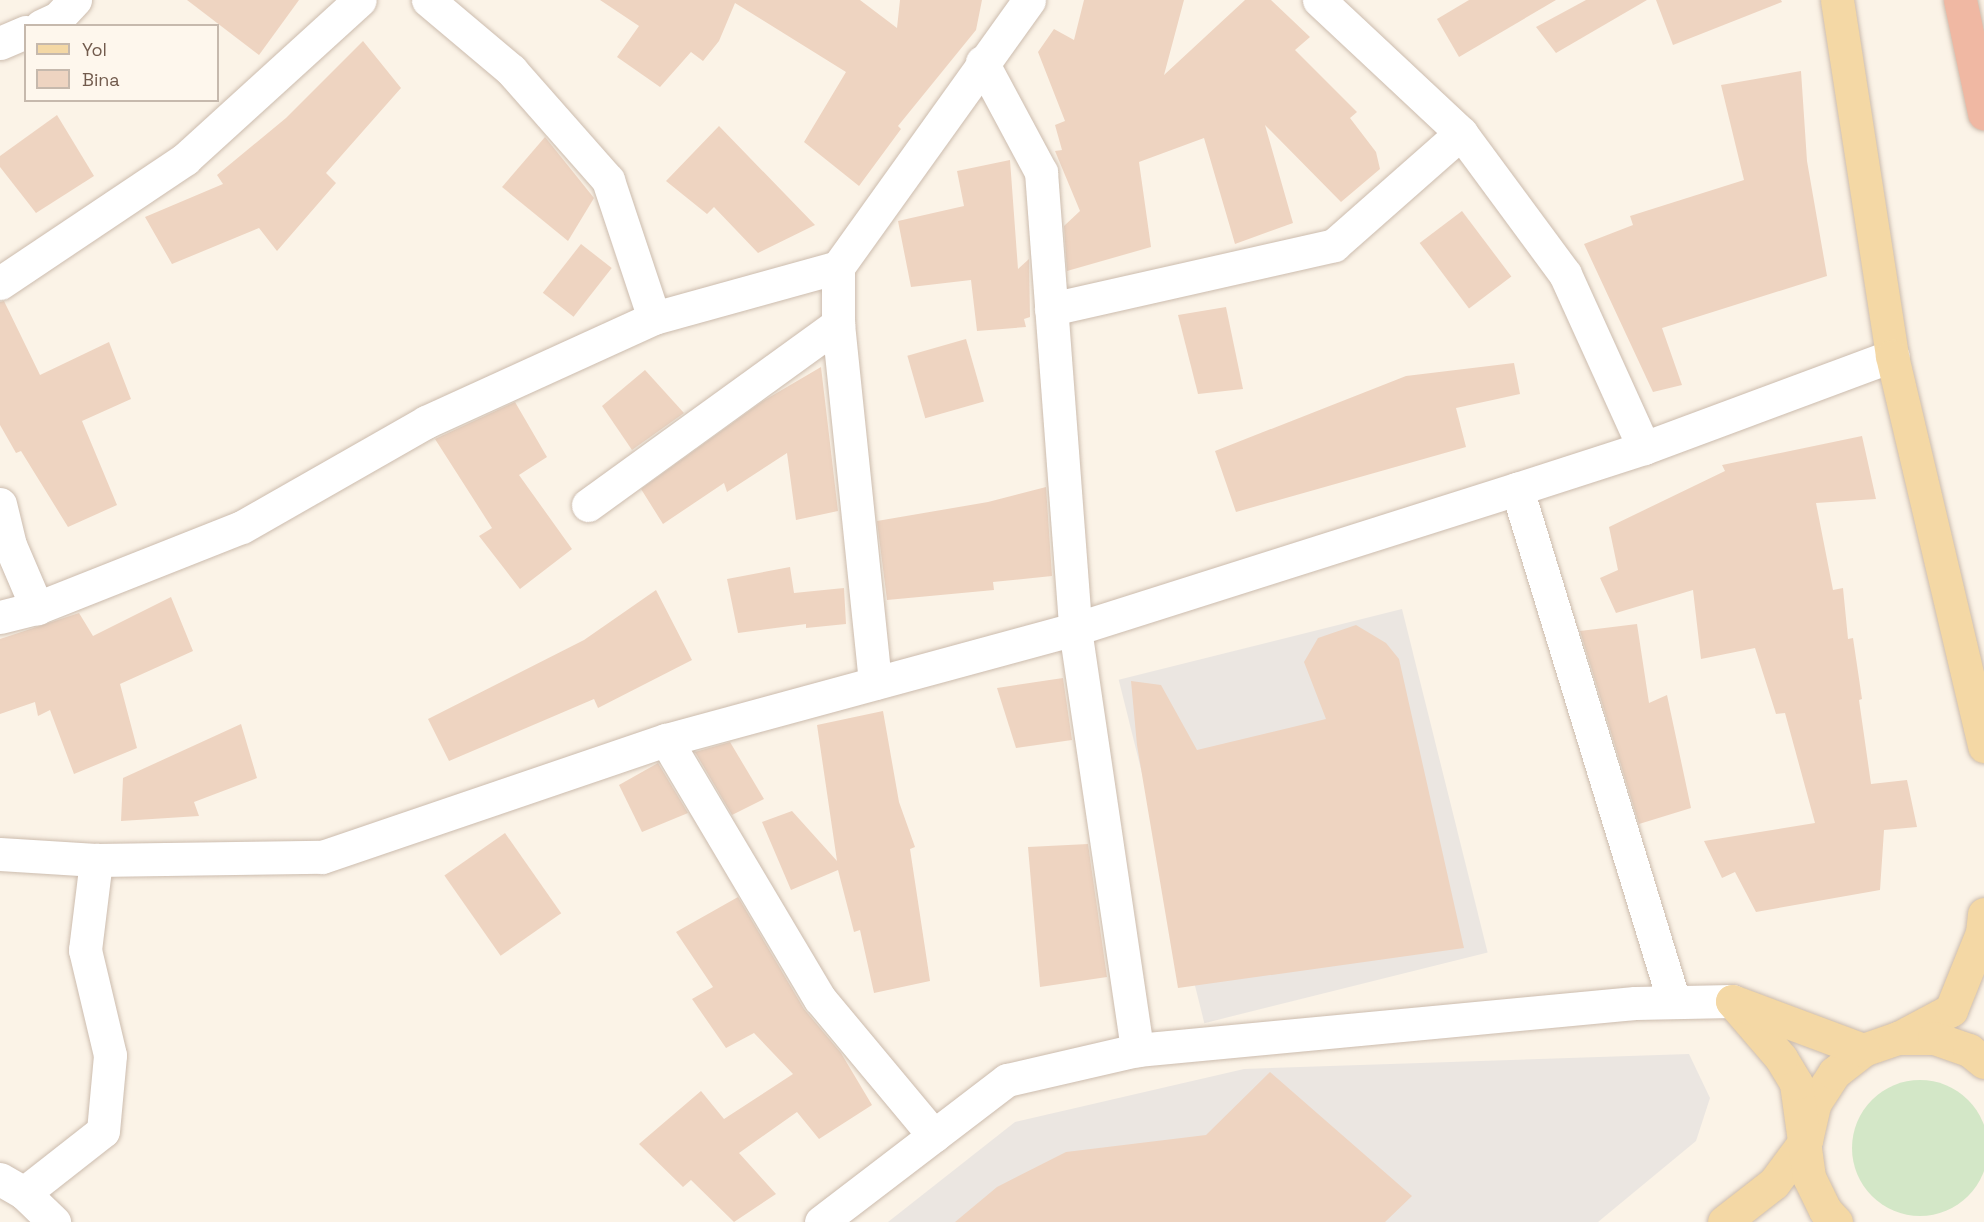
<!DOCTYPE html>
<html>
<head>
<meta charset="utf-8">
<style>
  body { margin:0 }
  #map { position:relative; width:1984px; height:1222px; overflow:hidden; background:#fbf3e7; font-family:"Space Grotesk",sans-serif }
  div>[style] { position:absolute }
  .industrial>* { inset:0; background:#ebe6e1; transform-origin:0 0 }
  .green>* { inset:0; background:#d3e7c7 }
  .round { border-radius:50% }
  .building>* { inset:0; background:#eed4c1; transform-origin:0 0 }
  .roads { filter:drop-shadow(0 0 2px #ccbcae) drop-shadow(0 0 2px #ccbcae) }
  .minor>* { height:33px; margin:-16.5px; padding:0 16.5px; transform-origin:16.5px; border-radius:16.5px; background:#fff }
  .major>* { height:33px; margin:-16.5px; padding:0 16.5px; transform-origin:16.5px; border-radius:16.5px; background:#f4d8a5 }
  .highway>* { height:33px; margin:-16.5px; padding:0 16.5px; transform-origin:16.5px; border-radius:16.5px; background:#f0b8a3 }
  span { translate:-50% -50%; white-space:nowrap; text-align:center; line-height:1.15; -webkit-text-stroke:4.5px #fef7ed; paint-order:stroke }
  .legend { position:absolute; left:24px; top:24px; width:195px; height:78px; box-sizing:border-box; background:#fef7ed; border:2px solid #c6b9ad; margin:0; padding:8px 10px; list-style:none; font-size:18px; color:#725b4d }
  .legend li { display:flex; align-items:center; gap:12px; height:30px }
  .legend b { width:30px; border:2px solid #c6b9ad }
</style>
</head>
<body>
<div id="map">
  <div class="industrial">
    <div style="left:1402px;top:609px;width:354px;height:292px;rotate:76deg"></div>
    <div style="clip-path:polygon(1689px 1054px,1710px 1098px,1696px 1141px,1598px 1222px,888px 1222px,1015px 1122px,1244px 1069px)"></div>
  </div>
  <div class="green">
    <div class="round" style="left:1852px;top:1080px;width:136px;height:136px"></div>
  </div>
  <div class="building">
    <div style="clip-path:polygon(187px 0,299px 0,259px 55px)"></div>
    <div style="clip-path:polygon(600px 0,860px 0,897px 28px,900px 0,982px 0,976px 30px,898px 126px,901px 129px,859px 186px,804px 142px,846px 72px,735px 3px,719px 41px,703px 61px,691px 52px,660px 87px,617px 57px,639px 26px)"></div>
    <div style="clip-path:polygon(1084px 0,1184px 0,1164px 75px,1245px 0,1271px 0,1310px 37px,1295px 50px,1357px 112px,1350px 118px,1376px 152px,1380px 169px,1341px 202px,1265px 125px,1293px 223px,1235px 244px,1204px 138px,1139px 162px,1151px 247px,1067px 271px,1064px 226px,1080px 211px,1055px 151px,1062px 150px,1055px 125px,1065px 121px,1038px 52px,1054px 29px,1074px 40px)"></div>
    <div style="clip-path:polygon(1469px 0,1556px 0,1459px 57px,1437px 19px)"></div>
    <div style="clip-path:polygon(1586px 0,1647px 0,1556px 53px,1536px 27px)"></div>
    <div style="clip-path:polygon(1656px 0,1781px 0,1782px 2px,1673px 45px)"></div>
    <div style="clip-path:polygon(363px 41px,401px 88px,326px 173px,336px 183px,277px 251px,259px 228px,172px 264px,145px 217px,223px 184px,217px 175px,286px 118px)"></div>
    <div style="clip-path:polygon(1801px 71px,1807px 161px,1827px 276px,1662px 328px,1682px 385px,1653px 392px,1584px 244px,1633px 225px,1630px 216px,1744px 180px,1721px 85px)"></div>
    <div style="clip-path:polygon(57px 115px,94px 176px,36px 213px,0 167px,0 156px)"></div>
    <div style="clip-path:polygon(719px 126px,815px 225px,758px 253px,714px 207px,707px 214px,666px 181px)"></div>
    <div style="clip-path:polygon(545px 137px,594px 198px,568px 241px,502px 187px)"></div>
    <div style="clip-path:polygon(1010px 160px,1018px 269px,1029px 259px,1030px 317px,1024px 319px,1026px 327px,977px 331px,971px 280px,911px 287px,898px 221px,964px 206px,957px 171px)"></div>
    <div style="left:1462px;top:211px;width:82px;height:53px;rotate:53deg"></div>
    <div style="left:581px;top:244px;width:39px;height:62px;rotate:38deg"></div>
    <div style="clip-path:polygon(4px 301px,40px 375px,109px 342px,131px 399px,82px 421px,117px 505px,68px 527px,21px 451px,16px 453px,0 425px,0 302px)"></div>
    <div style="clip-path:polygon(1226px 307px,1243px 389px,1198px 394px,1178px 315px)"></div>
    <div style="left:966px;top:339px;width:65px;height:61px;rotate:74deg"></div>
    <div style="clip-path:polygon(1514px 363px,1520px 394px,1456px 408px,1466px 447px,1236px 512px,1215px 451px,1406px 376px)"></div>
    <div style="clip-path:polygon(821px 367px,838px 511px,796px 520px,787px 453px,727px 492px,724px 483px,663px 524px,641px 489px,763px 401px)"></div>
    <div style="clip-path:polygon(645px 370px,684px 413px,632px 450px,602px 406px)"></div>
    <div style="clip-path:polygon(515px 402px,547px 457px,519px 475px,572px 549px,520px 589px,479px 536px,492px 528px,435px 439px)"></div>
    <div style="clip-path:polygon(1862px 436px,1876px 499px,1816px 503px,1833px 590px,1843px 588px,1848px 639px,1853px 638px,1862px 699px,1859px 700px,1871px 784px,1907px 780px,1917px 827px,1884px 830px,1880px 890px,1756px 912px,1735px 872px,1722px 878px,1704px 841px,1815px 823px,1785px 713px,1776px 714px,1755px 648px,1701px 659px,1693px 590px,1616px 613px,1600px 578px,1618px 570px,1609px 527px,1725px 471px,1722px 465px)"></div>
    <div style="clip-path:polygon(1046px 487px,1052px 576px,993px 582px,994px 590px,887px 600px,877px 521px,988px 502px)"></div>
    <div style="clip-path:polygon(790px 567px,794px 593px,844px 588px,846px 624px,806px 628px,806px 624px,738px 633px,727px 579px)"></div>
    <div style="clip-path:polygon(656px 590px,692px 660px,598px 708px,594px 699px,449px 761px,428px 719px,584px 640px)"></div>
    <div style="clip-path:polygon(171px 597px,193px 651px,120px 684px,137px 748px,74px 774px,50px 710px,38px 716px,35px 702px,0 714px,0 639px,79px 613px,93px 636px)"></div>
    <div style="clip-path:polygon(1637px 624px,1649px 703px,1667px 695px,1691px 808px,1639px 824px,1580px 631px)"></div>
    <div style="clip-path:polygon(1356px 625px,1386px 643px,1399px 659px,1464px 948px,1178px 988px,1137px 745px,1131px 681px,1161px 685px,1197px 750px,1326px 719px,1304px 662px,1318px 638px)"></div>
    <div style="clip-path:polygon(1063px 678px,1072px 740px,1016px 748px,997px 688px)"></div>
    <div style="clip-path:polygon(883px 711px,899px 802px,915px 847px,910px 849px,930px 981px,874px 993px,860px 930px,854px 932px,838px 870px,791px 890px,762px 822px,792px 811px,837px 861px,817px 725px)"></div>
    <div style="clip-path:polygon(241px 724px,257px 778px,194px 802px,199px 816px,121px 821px,123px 778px)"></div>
    <div style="clip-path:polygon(730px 742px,764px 799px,732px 815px,695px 752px)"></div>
    <div style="clip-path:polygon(658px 763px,688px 813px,642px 832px,619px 785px)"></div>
    <div style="left:505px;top:833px;width:98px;height:74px;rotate:55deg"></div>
    <div style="clip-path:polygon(1088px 844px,1107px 977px,1040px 987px,1028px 847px)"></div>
    <div style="clip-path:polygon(738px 897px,804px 1009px,841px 1053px,872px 1105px,819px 1139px,797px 1112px,739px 1153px,776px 1194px,734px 1222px,691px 1180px,683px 1187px,639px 1144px,701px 1091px,724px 1119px,793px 1074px,754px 1033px,726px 1048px,692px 999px,713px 987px,676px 932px)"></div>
    <div style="clip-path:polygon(1270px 1072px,1412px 1196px,1385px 1222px,955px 1222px,997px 1187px,1066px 1152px,1206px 1135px)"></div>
  </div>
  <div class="roads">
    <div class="minor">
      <div style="left:428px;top:0;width:109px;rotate:40.1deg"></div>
      <div style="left:511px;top:70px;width:147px;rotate:48.6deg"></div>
      <div style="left:608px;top:180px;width:145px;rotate:71.6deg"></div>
      <div style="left:1319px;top:0;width:195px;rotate:43.1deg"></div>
      <div style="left:1461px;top:133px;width:175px;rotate:53.6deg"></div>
      <div style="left:1565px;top:274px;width:191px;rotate:65.6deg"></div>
      <div style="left:41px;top:26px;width:19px;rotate:-25deg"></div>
      <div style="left:58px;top:18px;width:25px;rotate:-47deg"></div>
      <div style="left:0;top:43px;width:28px;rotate:-23deg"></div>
      <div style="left:982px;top:62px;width:125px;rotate:61.8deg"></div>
      <div style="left:1041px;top:172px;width:458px;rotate:85.7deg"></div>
      <div style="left:1075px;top:629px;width:426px;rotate:81.6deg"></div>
      <div style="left:838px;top:267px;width:57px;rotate:90deg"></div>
      <div style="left:838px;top:324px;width:361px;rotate:84.1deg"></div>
      <div style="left:0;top:283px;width:223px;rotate:-33.8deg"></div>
      <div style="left:185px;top:159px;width:236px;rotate:-42.3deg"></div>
      <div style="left:1051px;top:309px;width:290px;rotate:-12.7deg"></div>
      <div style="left:1334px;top:245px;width:169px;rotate:-41.4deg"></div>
      <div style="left:1517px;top:489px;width:536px;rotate:72.98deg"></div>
      <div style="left:0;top:504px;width:42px;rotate:76.3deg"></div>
      <div style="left:10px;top:545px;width:69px;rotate:66.8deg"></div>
      <div style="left:588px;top:505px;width:309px;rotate:-35.9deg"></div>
      <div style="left:0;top:617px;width:38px;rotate:-14deg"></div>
      <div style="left:37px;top:608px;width:220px;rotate:-21.6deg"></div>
      <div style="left:242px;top:527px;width:212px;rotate:-29.7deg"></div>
      <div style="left:426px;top:422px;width:251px;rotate:-24.5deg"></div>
      <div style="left:654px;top:318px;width:191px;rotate:-15.5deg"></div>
      <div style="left:838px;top:267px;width:328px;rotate:-54.4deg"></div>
      <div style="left:666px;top:740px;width:301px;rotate:59.3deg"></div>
      <div style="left:820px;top:999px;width:178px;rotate:50.2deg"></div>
      <div style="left:0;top:854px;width:96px;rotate:3.6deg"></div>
      <div style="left:96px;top:860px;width:226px;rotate:-0.8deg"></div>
      <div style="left:322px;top:857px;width:363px;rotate:-18.8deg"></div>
      <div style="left:666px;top:740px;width:424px;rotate:-15.2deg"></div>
      <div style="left:1075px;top:629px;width:464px;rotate:-17.6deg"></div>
      <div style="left:1517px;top:489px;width:133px;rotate:-17.9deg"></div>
      <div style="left:1644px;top:448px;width:265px;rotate:-20.4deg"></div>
      <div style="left:0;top:1179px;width:28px;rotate:30deg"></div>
      <div style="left:24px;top:1193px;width:42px;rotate:44deg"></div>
      <div style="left:24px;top:1193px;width:100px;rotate:-38.1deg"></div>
      <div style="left:103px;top:1131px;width:76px;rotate:-84.7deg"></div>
      <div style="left:110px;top:1055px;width:108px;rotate:-103.4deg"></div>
      <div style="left:85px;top:950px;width:91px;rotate:-83deg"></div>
      <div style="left:821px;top:1222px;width:234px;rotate:-37.4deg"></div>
      <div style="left:1007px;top:1080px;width:133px;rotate:-13deg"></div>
      <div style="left:1137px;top:1050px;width:500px;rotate:-5.39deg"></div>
      <div style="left:1635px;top:1003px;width:97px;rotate:-1.2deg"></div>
    </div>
    <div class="major">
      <div style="left:1837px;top:0;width:360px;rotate:81.2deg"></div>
      <div style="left:1892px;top:356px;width:401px;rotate:76.7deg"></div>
      <div style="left:1900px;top:1037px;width:58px;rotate:-27.9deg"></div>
      <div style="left:1951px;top:1010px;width:83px;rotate:-68.1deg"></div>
      <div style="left:1982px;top:933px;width:19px;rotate:-84deg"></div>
      <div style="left:1724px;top:1222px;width:63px;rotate:-38deg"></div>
      <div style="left:1774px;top:1183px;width:54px;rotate:-53.3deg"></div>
      <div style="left:1806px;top:1140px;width:37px;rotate:-77deg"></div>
      <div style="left:1814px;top:1104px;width:37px;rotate:-57deg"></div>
      <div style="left:1834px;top:1073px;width:37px;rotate:-38deg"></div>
      <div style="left:1863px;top:1050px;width:37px;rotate:-19deg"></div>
      <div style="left:1898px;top:1038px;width:36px"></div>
      <div style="left:1934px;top:1038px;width:37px;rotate:19deg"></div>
      <div style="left:1969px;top:1050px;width:19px;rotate:39deg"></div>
      <div style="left:1836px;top:1222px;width:16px;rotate:-133deg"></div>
      <div style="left:1825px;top:1210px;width:37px;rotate:-116deg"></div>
      <div style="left:1809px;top:1177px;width:95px;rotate:-97.9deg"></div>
      <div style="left:1796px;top:1083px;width:29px;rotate:-121deg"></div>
      <div style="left:1781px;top:1058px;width:75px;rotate:-130.7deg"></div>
      <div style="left:1732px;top:1001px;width:140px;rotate:20.5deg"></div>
    </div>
    <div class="highway">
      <div style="left:1960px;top:0;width:116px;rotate:78deg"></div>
    </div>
  </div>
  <ul class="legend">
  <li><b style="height:8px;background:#f4d8a5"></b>Yol</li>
  <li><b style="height:16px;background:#eed4c1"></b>Bina</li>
  </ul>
</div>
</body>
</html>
